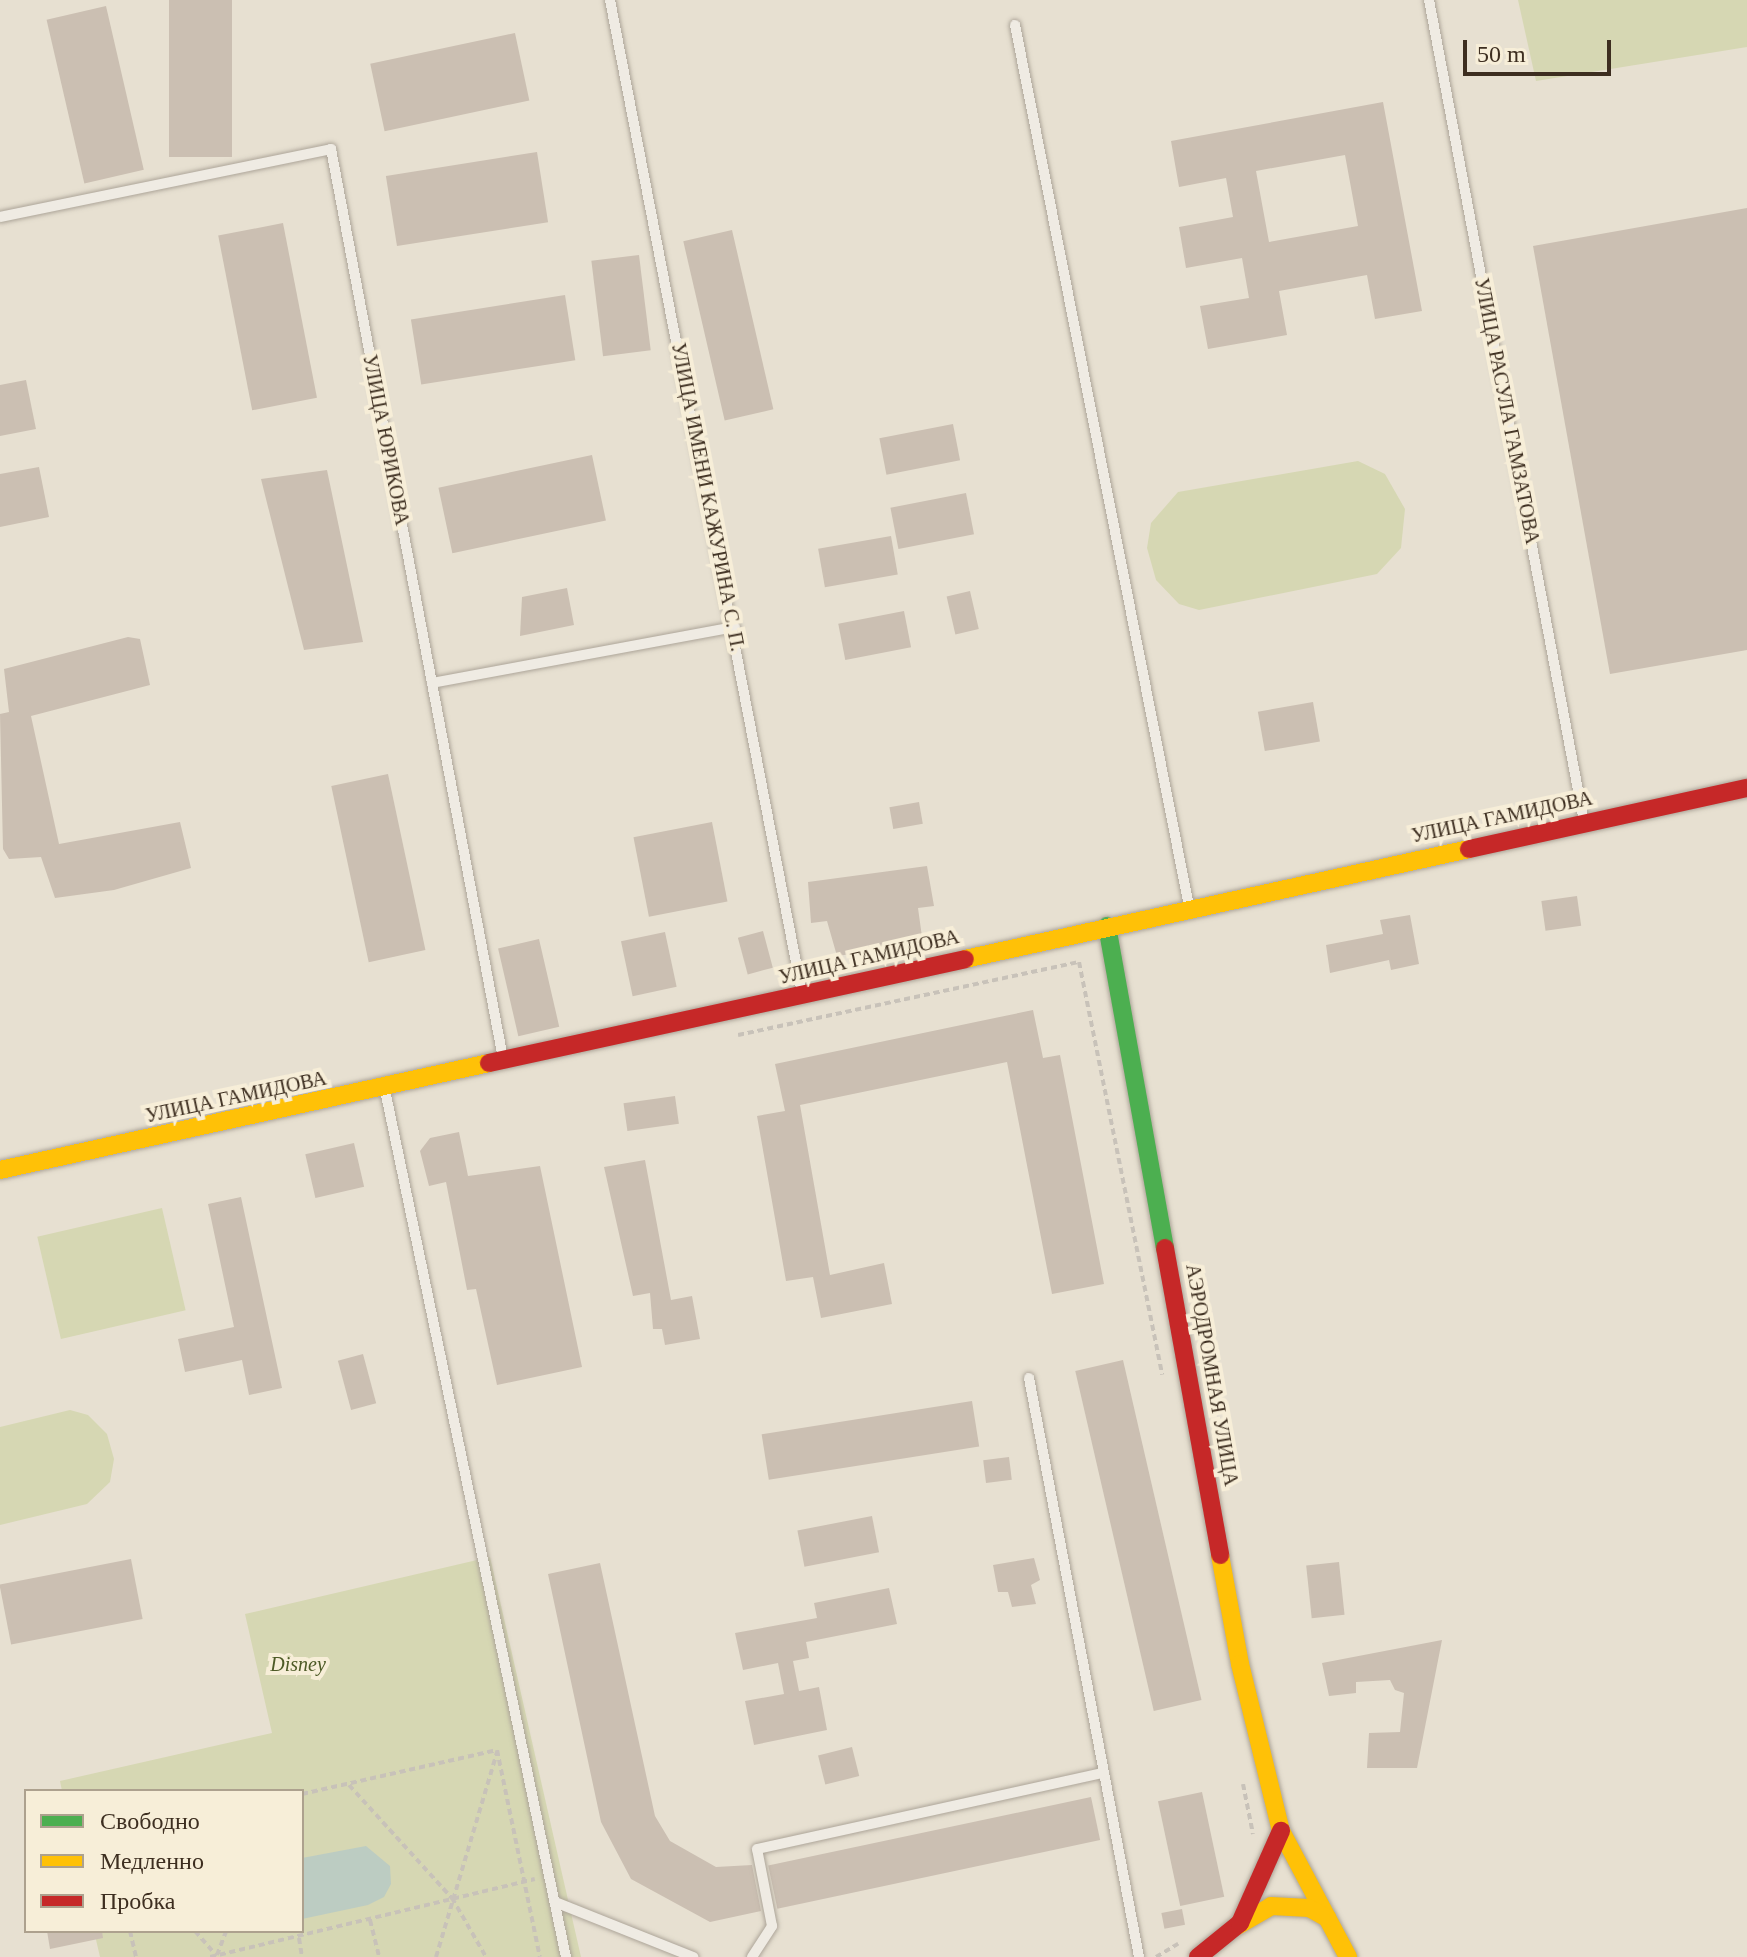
<!DOCTYPE html>
<html>
<head>
<meta charset="utf-8">
<style>
  body { margin:0 }
  #map { position:relative; width:1747px; height:1957px; overflow:hidden; background:#e7e0d1; font-family:Georgia,serif }
  div>[style] { position:absolute }
  .green>* { inset:0; background:#d6d7b3; transform-origin:0 0 }
  .water>* { inset:0; background:#bcccc2 }
  .building>* { inset:0; background:#cbbfb2; transform-origin:0 0 }
  .path>* { height:4px; margin-top:-2px; transform-origin:0; background:repeating-linear-gradient(90deg,#c8c2b9 0 6px,transparent 0 10px) }
  .roads { filter:drop-shadow(0 0 2px #ada599) drop-shadow(0 0 2px #ada599) }
  .lane>* { height:10px; margin:-5px; padding:0 5px; transform-origin:5px; border-radius:5px; background:#efebe3 }
  .fast>* { height:18px; margin:-9px; padding:0 9px; transform-origin:9px; border-radius:9px; background:#4caf50 }
  .slow>* { height:18px; margin:-9px; padding:0 9px; transform-origin:9px; border-radius:9px; background:#ffc107 }
  .jam>* { height:18px; margin:-9px; padding:0 9px; transform-origin:9px; border-radius:9px; background:#c62828 }
  span { translate:-50% -50%; white-space:nowrap; text-align:center; line-height:1.15; -webkit-text-stroke:8px #f7eed8; paint-order:stroke }
  .street-label { font-size:20px; color:#3d2e20 }
  .park-label { font-size:20px; color:#4d5a26; font-style:italic }
  .legend { position:absolute; left:24px; top:1789px; width:280px; height:144px; box-sizing:border-box; background:#f7eed8; border:2px solid #ada18e; margin:0; padding:10px 14px; list-style:none; font-size:24px; color:#3d2e20 }
  .legend li { display:flex; align-items:center; gap:16px; height:40px }
  .legend b { width:40px; border:2px solid #ada18e }
  .scale { position:absolute; left:1463px; top:40px; width:148px; height:36px; box-sizing:border-box; border:4px solid #3d2e20; border-top:0; padding-left:10px; font-size:24px; line-height:28px; white-space:nowrap; color:#3d2e20; -webkit-text-stroke:6px #f7eed8; paint-order:stroke }
</style>
</head>
<body>
<div id="map">
  <div class="green">
    <div style="clip-path:polygon(1518px 0,1747px 0,1747px 47px,1536px 81px)"></div>
    <div style="clip-path:polygon(1358px 461px,1385px 474px,1405px 509px,1401px 548px,1377px 574px,1199px 610px,1179px 604px,1156px 580px,1147px 548px,1151px 523px,1178px 492px)"></div>
    <div style="left:162px;top:1208px;width:105px;height:128px;rotate:77deg"></div>
    <div style="clip-path:polygon(70px 1410px,88px 1415px,107px 1434px,114px 1459px,110px 1482px,87px 1504px,0 1525px,0 1427px)"></div>
    <div style="clip-path:polygon(490px 1557px,581px 1957px,100px 1957px,94px 1931px,302px 1931px,302px 1791px,62px 1791px,60px 1781px,272px 1733px,245px 1614px)"></div>
  </div>
  <div class="water">
    <div style="clip-path:polygon(366px 1846px,390px 1866px,391px 1884px,384px 1897px,368px 1905px,302px 1919px,302px 1858px)"></div>
  </div>
  <div class="building">
    <div style="left:169px;top:0;width:63px;height:157px"></div>
    <div style="left:106px;top:6px;width:168px;height:61px;rotate:77deg"></div>
    <div style="left:515px;top:33px;width:69px;height:148px;rotate:78deg"></div>
    <div style="clip-path:polygon(evenodd,1383px 102px,1422px 311px,1375px 319px,1367px 275px,1279px 291px,1287px 335px,1208px 349px,1200px 306px,1249px 298px,1242px 258px,1186px 268px,1179px 227px,1233px 217px,1226px 178px,1179px 187px,1171px 141px,1383px 102px,1345px 155px,1358px 226px,1269px 242px,1256px 171px,1345px 155px)"></div>
    <div style="left:537px;top:152px;width:71px;height:153px;rotate:81deg"></div>
    <div style="clip-path:polygon(1747px 208px,1747px 650px,1610px 674px,1533px 246px)"></div>
    <div style="left:283px;top:223px;width:178px;height:66px;rotate:79deg"></div>
    <div style="left:732px;top:230px;width:184px;height:50px;rotate:77deg"></div>
    <div style="left:639px;top:255px;width:96px;height:48px;rotate:83deg"></div>
    <div style="left:565px;top:295px;width:66px;height:156px;rotate:81deg"></div>
    <div style="clip-path:polygon(26px 380px,36px 429px,0 436px,0 385px)"></div>
    <div style="left:953px;top:424px;width:37px;height:75px;rotate:79deg"></div>
    <div style="left:592px;top:455px;width:67px;height:157px;rotate:78deg"></div>
    <div style="clip-path:polygon(39px 467px,49px 517px,0 527px,0 474px)"></div>
    <div style="clip-path:polygon(327px 470px,363px 642px,304px 650px,261px 479px)"></div>
    <div style="left:966px;top:493px;width:42px;height:77px;rotate:79deg"></div>
    <div style="left:891px;top:536px;width:39px;height:74px;rotate:80deg"></div>
    <div style="clip-path:polygon(567px 588px,574px 625px,520px 636px,522px 597px)"></div>
    <div style="left:970px;top:591px;width:39px;height:24px;rotate:77deg"></div>
    <div style="left:904px;top:611px;width:37px;height:67px;rotate:79deg"></div>
    <div style="clip-path:polygon(128px 637px,140px 639px,150px 685px,31px 716px,59px 844px,180px 822px,191px 868px,114px 890px,55px 898px,41px 857px,9px 859px,3px 849px,0 714px,9px 712px,4px 669px)"></div>
    <div style="left:1313px;top:702px;width:40px;height:56px;rotate:80deg"></div>
    <div style="left:388px;top:774px;width:180px;height:58px;rotate:78deg"></div>
    <div style="left:919px;top:802px;width:22px;height:30px;rotate:80deg"></div>
    <div style="left:712px;top:822px;width:81px;height:80px;rotate:79deg"></div>
    <div style="clip-path:polygon(927px 866px,934px 906px,918px 908px,923px 944px,837px 956px,827px 921px,811px 923px,808px 882px)"></div>
    <div style="left:1577px;top:896px;width:30px;height:36px;rotate:82deg"></div>
    <div style="clip-path:polygon(1410px 915px,1419px 964px,1391px 970px,1389px 960px,1330px 973px,1326px 945px,1383px 934px,1380px 920px)"></div>
    <div style="left:763px;top:931px;width:38px;height:26px;rotate:75deg"></div>
    <div style="left:665px;top:932px;width:56px;height:45px;rotate:78deg"></div>
    <div style="left:539px;top:939px;width:90px;height:42px;rotate:77deg"></div>
    <div style="clip-path:polygon(1033px 1010px,1043px 1058px,1060px 1055px,1104px 1284px,1052px 1294px,1007px 1062px,800px 1105px,830px 1275px,884px 1263px,892px 1304px,821px 1318px,813px 1277px,786px 1281px,757px 1116px,785px 1111px,775px 1064px)"></div>
    <div style="left:675px;top:1096px;width:28px;height:52px;rotate:82deg"></div>
    <div style="clip-path:polygon(459px 1132px,468px 1176px,540px 1166px,582px 1367px,497px 1385px,476px 1289px,467px 1290px,446px 1182px,429px 1186px,420px 1151px,430px 1138px)"></div>
    <div style="left:354px;top:1143px;width:45px;height:50px;rotate:77deg"></div>
    <div style="clip-path:polygon(645px 1160px,671px 1300px,692px 1296px,700px 1339px,665px 1345px,662px 1329px,653px 1329px,650px 1293px,633px 1296px,604px 1167px)"></div>
    <div style="clip-path:polygon(241px 1197px,282px 1388px,249px 1395px,242px 1360px,185px 1372px,178px 1339px,234px 1327px,208px 1204px)"></div>
    <div style="left:363px;top:1354px;width:51px;height:26px;rotate:75deg"></div>
    <div style="left:1123px;top:1360px;width:349px;height:49px;rotate:77deg"></div>
    <div style="left:972px;top:1401px;width:46px;height:213px;rotate:81deg"></div>
    <div style="left:1009px;top:1457px;width:23px;height:26px;rotate:83deg"></div>
    <div style="left:872px;top:1516px;width:37px;height:76px;rotate:79deg"></div>
    <div style="clip-path:polygon(1034px 1558px,1040px 1580px,1031px 1585px,1036px 1604px,1012px 1607px,1008px 1592px,998px 1592px,993px 1565px)"></div>
    <div style="left:131px;top:1559px;width:61px;height:134px;rotate:79deg"></div>
    <div style="left:1339px;top:1562px;width:53px;height:33px;rotate:84deg"></div>
    <div style="clip-path:polygon(600px 1563px,655px 1816px,670px 1841px,716px 1867px,752px 1865px,761px 1911px,710px 1922px,631px 1879px,601px 1822px,548px 1574px)"></div>
    <div style="clip-path:polygon(889px 1588px,897px 1624px,806px 1642px,809px 1658px,793px 1661px,799px 1691px,819px 1687px,827px 1730px,754px 1745px,745px 1701px,784px 1694px,778px 1663px,743px 1670px,735px 1633px,817px 1618px,814px 1603px)"></div>
    <div style="clip-path:polygon(1442px 1640px,1417px 1768px,1367px 1768px,1369px 1733px,1400px 1732px,1404px 1693px,1395px 1690px,1390px 1680px,1356px 1682px,1356px 1693px,1329px 1696px,1322px 1663px)"></div>
    <div style="left:852px;top:1747px;width:30px;height:35px;rotate:76deg"></div>
    <div style="left:1202px;top:1792px;width:107px;height:45px;rotate:78deg"></div>
    <div style="left:1091px;top:1797px;width:44px;height:330px;rotate:78deg"></div>
    <div style="left:1182px;top:1909px;width:16px;height:21px;rotate:79deg"></div>
    <div style="clip-path:polygon(47px 1931px,102px 1931px,103px 1938px,50px 1949px)"></div>
  </div>
  <div class="path">
    <div style="left:738px;top:1035px;width:349px;rotate:-12.1deg"></div>
    <div style="left:1079px;top:962px;width:421px;rotate:78.6deg"></div>
    <div style="left:1243px;top:1784px;width:51px;rotate:78.7deg"></div>
    <div style="left:349px;top:1785px;width:153px;rotate:47.7deg"></div>
    <div style="left:452px;top:1898px;width:68px;rotate:60deg"></div>
    <div style="left:302px;top:1794px;width:200px;rotate:-12.7deg"></div>
    <div style="left:497px;top:1750px;width:211px;rotate:78.3deg"></div>
    <div style="left:370px;top:1920px;width:38px;rotate:76deg"></div>
    <div style="left:130px;top:1931px;width:27px;rotate:77deg"></div>
    <div style="left:195px;top:1931px;width:33px;rotate:49deg"></div>
    <div style="left:299px;top:1938px;width:19px;rotate:81deg"></div>
    <div style="left:217px;top:1955px;width:26px;rotate:-69deg"></div>
    <div style="left:210px;top:1957px;width:334px;rotate:-13.5deg"></div>
    <div style="left:436px;top:1957px;width:214px;rotate:-73.4deg"></div>
    <div style="left:1156px;top:1957px;width:26px;rotate:-31deg"></div>
  </div>
  <div class="roads">
    <div class="lane">
      <div style="left:610px;top:0;width:1011px;rotate:79.06deg"></div>
      <div style="left:1429px;top:0;width:836px;rotate:79.32deg"></div>
      <div style="left:1015px;top:25px;width:898px;rotate:78.83deg"></div>
      <div style="left:0;top:217px;width:338px;rotate:-11.6deg"></div>
      <div style="left:331px;top:149px;width:925px;rotate:79.29deg"></div>
      <div style="left:432px;top:683px;width:308px;rotate:-10.5deg"></div>
      <div style="left:385px;top:1090px;width:886px;rotate:78.21deg"></div>
      <div style="left:1029px;top:1378px;width:589px;rotate:79.24deg"></div>
      <div style="left:555px;top:1902px;width:149px;rotate:21.7deg"></div>
      <div style="left:752px;top:1957px;width:37px;rotate:-57deg"></div>
      <div style="left:772px;top:1926px;width:78px;rotate:-101deg"></div>
      <div style="left:757px;top:1849px;width:355px;rotate:-12.4deg"></div>
    </div>
    <div class="fast">
      <div style="left:1107px;top:926px;width:327px;rotate:79.8deg"></div>
    </div>
    <div class="slow">
      <div style="left:965px;top:959px;width:516px;rotate:-12.31deg"></div>
      <div style="left:0;top:1170px;width:501px;rotate:-12.34deg"></div>
      <div style="left:1220px;top:1555px;width:111px;rotate:79.6deg"></div>
      <div style="left:1240px;top:1664px;width:172px;rotate:76.2deg"></div>
      <div style="left:1281px;top:1831px;width:143px;rotate:62deg"></div>
      <div style="left:1237px;top:1926px;width:39px;rotate:-30deg"></div>
      <div style="left:1271px;top:1906px;width:38px;rotate:3deg"></div>
      <div style="left:1309px;top:1908px;width:21px;rotate:29deg"></div>
    </div>
    <div class="jam">
      <div style="left:1469px;top:849px;width:285px;rotate:-12.4deg"></div>
      <div style="left:489px;top:1063px;width:487px;rotate:-12.3deg"></div>
      <div style="left:1165px;top:1248px;width:312px;rotate:79.8deg"></div>
      <div style="left:1198px;top:1957px;width:54px;rotate:-39deg"></div>
      <div style="left:1240px;top:1923px;width:101px;rotate:-66deg"></div>
    </div>
  </div>
  <div class="street-label">
    <span style="left:1507px;top:411px;rotate:79deg">УЛИЦА РАСУЛА ГАМЗАТОВА</span>
    <span style="left:386px;top:440px;rotate:79deg">УЛИЦА ЮРИКОВА</span>
    <span style="left:708px;top:497px;rotate:79deg">УЛИЦА ИМЕНИ КАЖУРИНА С. П.</span>
    <span style="left:1502px;top:817px;rotate:-12deg">УЛИЦА ГАМИДОВА</span>
    <span style="left:869px;top:957px;rotate:-13deg">УЛИЦА ГАМИДОВА</span>
    <span style="left:236px;top:1097px;rotate:-12deg">УЛИЦА ГАМИДОВА</span>
    <span style="left:1212px;top:1375px;rotate:80deg">АЭРОДРОМНАЯ УЛИЦА</span>
  </div>
  <div class="park-label">
    <span style="left:298px;top:1664px">Disney</span>
  </div>
  <ul class="legend">
  <li><b style="height:10px;background:#4caf50"></b>Свободно</li>
  <li><b style="height:10px;background:#ffc107"></b>Медленно</li>
  <li><b style="height:10px;background:#c62828"></b>Пробка</li>
  </ul>
  <div class="scale">50 m</div>
</div>
</body>
</html>
